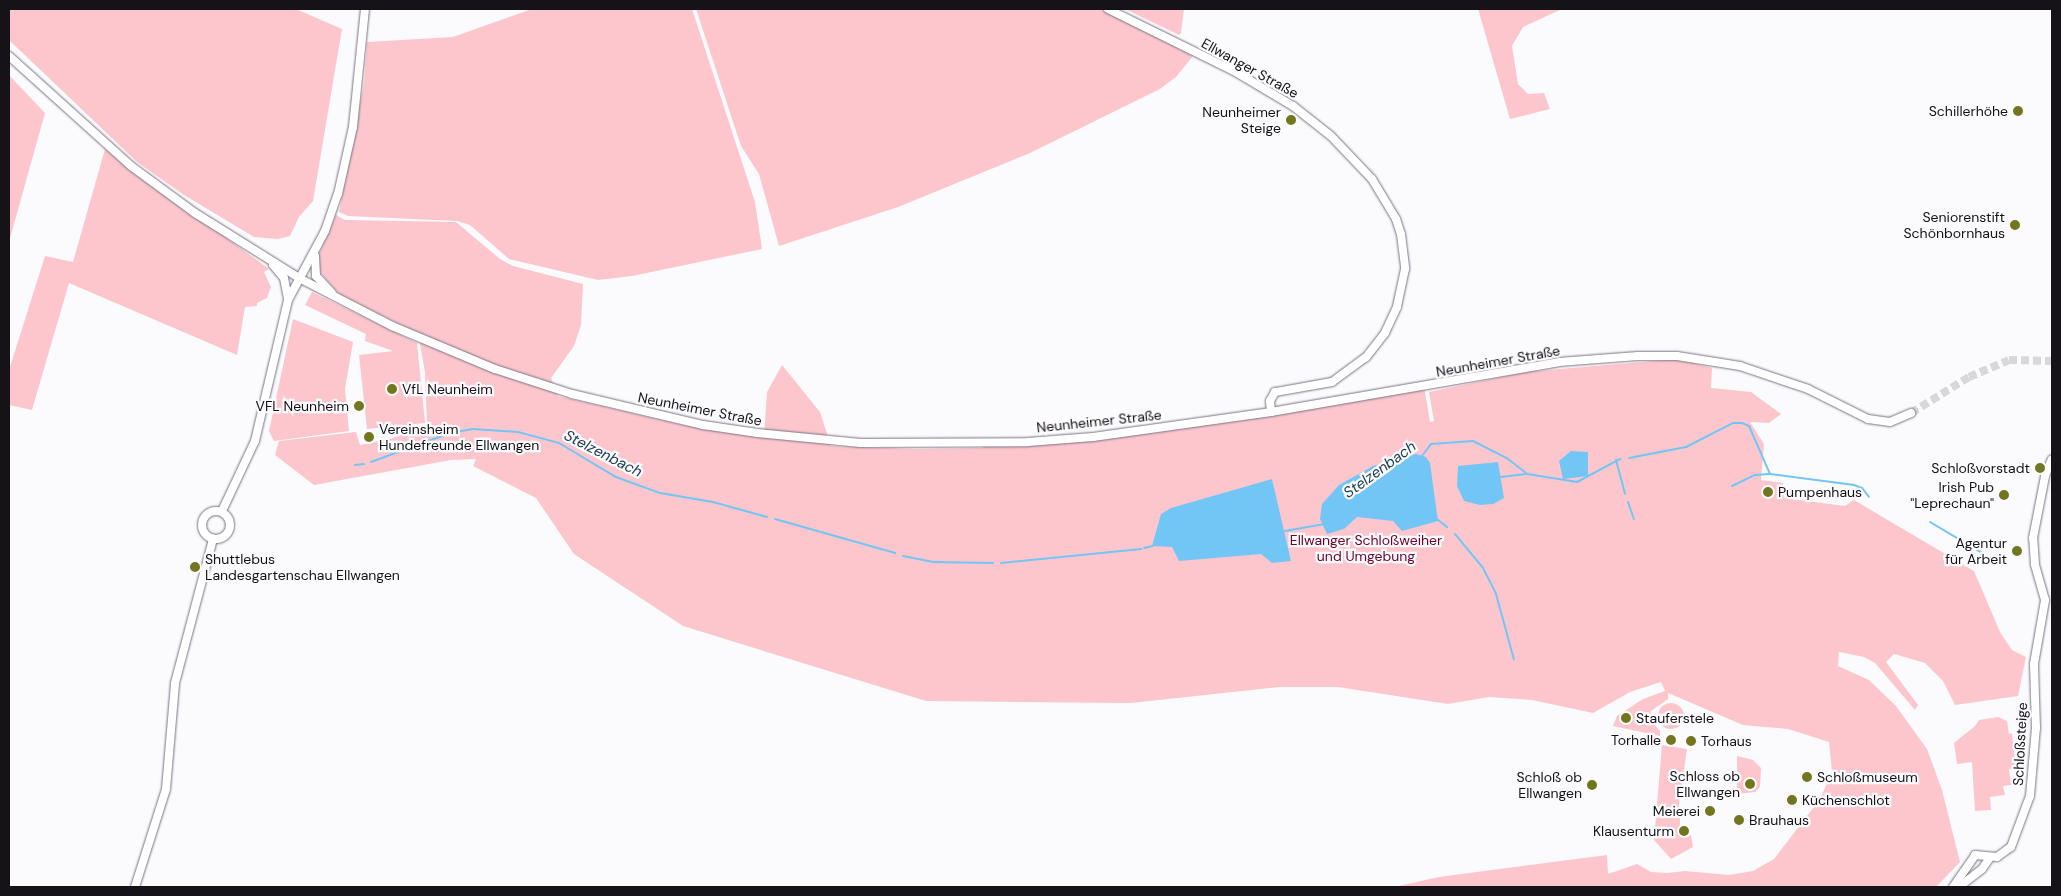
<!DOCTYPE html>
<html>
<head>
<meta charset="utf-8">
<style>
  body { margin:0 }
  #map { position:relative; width:2061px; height:896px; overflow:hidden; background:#fbfafd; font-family:"DM Sans",sans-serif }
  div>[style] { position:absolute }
  .green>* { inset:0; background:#fdc6cd }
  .round { border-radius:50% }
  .water>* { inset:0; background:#72c6f6 }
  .stream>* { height:2px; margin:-1px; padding:0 1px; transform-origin:1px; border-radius:1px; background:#72c6f6 }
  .secondary-tunnel>* { height:8px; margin-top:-4px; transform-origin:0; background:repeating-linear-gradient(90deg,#d8d7db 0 8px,transparent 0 12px) }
  .roads { filter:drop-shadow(0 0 1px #797383) drop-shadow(0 0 1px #797383) }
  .secondary>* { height:8px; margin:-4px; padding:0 4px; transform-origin:4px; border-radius:4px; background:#fff }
  .secondary>.ring { margin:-4px; padding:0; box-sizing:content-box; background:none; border:8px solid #fff; border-radius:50% }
  .dots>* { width:14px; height:14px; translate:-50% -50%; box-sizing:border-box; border:2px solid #fbfafd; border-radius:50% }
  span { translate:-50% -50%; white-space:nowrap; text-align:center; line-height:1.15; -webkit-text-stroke:4.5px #fbfafd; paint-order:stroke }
  .street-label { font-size:14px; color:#151218 }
  .poi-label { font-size:14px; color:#151218 }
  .right { translate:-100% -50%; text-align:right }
  .left { translate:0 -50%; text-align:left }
  .park-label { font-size:14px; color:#6f0128 }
  .water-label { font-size:15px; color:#1b4054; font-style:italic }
  .frame { position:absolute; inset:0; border:10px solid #151218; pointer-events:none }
</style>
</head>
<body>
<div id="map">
  <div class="green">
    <div style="clip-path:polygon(9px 9px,296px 9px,342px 29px,313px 201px,299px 217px,290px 236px,278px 239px,254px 237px,184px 195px,137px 162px,9px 40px)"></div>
    <div style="clip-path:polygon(532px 9px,692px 9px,755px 202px,762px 249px,632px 276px,598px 280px,509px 259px,470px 225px,457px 221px,348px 216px,339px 212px,364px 83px,367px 42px,453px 37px)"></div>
    <div style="clip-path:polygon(696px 9px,1104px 9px,1193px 56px,1176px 77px,1160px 89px,1030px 153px,898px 207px,779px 246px,759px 174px,741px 146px)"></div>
    <div style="clip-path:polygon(1125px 9px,1184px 9px,1181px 33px,1179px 35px)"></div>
    <div style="clip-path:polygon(1478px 9px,1562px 9px,1523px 27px,1512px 46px,1518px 84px,1528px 94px,1544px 93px,1550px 109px,1510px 119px)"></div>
    <div style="clip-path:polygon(9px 75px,45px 113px,9px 242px)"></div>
    <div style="clip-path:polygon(105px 149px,269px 269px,264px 272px,271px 287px,267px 298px,257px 303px,257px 306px,245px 307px,237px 355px,69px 283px,32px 410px,9px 405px,9px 370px,45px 256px,73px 262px)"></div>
    <div style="clip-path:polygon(336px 215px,345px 220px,456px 222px,500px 259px,513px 266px,583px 284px,581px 325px,574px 346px,551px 378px,558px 396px,683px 425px,764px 437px,767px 392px,782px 365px,820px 412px,831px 446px,915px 449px,983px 448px,981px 445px,1093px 437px,1424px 386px,1430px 422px,1434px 421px,1429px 392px,1525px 372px,1677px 359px,1712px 368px,1711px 388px,1751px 392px,1781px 414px,1769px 423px,1750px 422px,1764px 444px,1761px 480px,1783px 483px,1784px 498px,1845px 506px,1854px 500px,1974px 571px,2000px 632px,2012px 650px,2026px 657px,2018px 696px,1955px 705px,1943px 681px,1925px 663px,1894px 654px,1886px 662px,1918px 705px,1915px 710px,1875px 663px,1864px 657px,1839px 652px,1838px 666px,1869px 680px,1896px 706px,1927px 749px,1942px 790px,1960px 862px,1936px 887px,1394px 887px,1439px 877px,1607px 855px,1608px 874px,1637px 864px,1651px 872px,1667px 873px,1685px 871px,1729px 875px,1753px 871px,1774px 859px,1820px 799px,1832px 772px,1829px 742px,1788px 729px,1743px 725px,1668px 693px,1668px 699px,1651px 711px,1650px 719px,1660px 731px,1660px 736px,1613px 726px,1617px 716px,1643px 699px,1665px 691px,1661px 682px,1630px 692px,1593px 713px,1532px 700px,1489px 697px,1448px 704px,1338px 687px,1279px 687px,1131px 703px,926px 701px,683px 626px,574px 554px,536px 498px,473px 466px,476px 459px,451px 460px,314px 485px,275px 455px,279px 441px,356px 432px,360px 445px,393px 438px,427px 424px,425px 372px,418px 333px,340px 295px,318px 270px,318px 256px)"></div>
    <div style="clip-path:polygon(312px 292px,417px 343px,425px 423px,367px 429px,359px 355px,393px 351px,365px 341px,366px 334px,305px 305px)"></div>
    <div style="clip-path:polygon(293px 319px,353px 342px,345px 389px,349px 431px,274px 441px,269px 431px)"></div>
    <div class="round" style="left:1658px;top:703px;width:26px;height:26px"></div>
    <div style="clip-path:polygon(1998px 717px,2007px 721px,2009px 734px,2012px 733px,2016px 769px,2009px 769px,2011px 785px,2003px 786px,2005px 795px,1990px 797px,1991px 810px,1975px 811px,1972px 762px,1957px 764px,1954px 743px,1975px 726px,1979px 720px)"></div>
    <div style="clip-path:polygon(1662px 745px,1687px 749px,1679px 805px,1681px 837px,1691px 835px,1693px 847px,1671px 859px,1654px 840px)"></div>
    <div style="clip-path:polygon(1737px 756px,1753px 760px,1761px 768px,1760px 787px,1755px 792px,1737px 794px)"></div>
  </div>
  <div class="water">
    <div style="clip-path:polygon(1571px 451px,1588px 452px,1588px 476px,1563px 479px,1559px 461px)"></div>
    <div style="clip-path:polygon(1416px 454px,1426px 457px,1430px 463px,1438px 521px,1402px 531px,1393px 521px,1357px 517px,1344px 529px,1327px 534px,1320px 519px,1322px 504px,1339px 485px,1373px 466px)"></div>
    <div style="clip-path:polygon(1498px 462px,1504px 498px,1493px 504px,1480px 505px,1464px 501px,1457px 486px,1458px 466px)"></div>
    <div style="clip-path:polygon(1272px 479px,1291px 561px,1272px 563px,1261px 554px,1179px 561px,1172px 547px,1152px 546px,1161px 514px,1171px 508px)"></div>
  </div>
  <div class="stream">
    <div style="left:1421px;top:457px;width:16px;rotate:-52deg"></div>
    <div style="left:1431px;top:444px;width:42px;rotate:-4.1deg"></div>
    <div style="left:1473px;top:441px;width:39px;rotate:27deg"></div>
    <div style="left:1508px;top:459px;width:24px;rotate:38deg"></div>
    <div style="left:1527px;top:474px;width:51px;rotate:9.1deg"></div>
    <div style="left:1577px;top:482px;width:49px;rotate:-28.1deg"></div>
    <div style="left:1629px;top:458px;width:58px;rotate:-10.9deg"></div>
    <div style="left:1686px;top:447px;width:53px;rotate:-27.1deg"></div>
    <div style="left:1733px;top:423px;width:9px"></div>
    <div style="left:1742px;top:423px;width:8px;rotate:23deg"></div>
    <div style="left:1749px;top:426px;width:52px;rotate:66.4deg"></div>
    <div style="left:1770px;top:474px;width:85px;rotate:7.5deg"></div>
    <div style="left:1854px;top:485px;width:9px;rotate:21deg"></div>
    <div style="left:1862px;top:488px;width:11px;rotate:52deg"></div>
    <div style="left:1616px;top:460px;width:35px;rotate:75deg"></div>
    <div style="left:371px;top:462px;width:84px;rotate:-20.2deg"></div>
    <div style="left:450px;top:433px;width:23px;rotate:-10deg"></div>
    <div style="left:473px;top:429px;width:45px;rotate:3.8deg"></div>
    <div style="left:518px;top:432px;width:42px;rotate:15deg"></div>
    <div style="left:559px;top:443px;width:66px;rotate:30.8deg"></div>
    <div style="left:616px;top:477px;width:47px;rotate:20deg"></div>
    <div style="left:660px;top:493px;width:54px;rotate:9.6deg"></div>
    <div style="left:713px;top:502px;width:56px;rotate:15.5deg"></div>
    <div style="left:355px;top:465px;width:9px;rotate:-6deg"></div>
    <div style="left:1501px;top:477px;width:25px;rotate:-7deg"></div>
    <div style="left:1732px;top:486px;width:25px;rotate:-26deg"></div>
    <div style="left:1755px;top:475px;width:14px;rotate:-4deg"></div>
    <div style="left:1628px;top:502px;width:18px;rotate:71deg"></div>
    <div style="left:775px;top:519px;width:125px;rotate:15.8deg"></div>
    <div style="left:1437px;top:519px;width:13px;rotate:39deg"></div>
    <div style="left:1930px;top:522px;width:63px;rotate:30.7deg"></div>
    <div style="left:1285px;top:531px;width:40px;rotate:-10deg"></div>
    <div style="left:1455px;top:534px;width:44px;rotate:50.5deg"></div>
    <div style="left:1483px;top:568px;width:29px;rotate:63deg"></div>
    <div style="left:1496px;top:594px;width:68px;rotate:74.7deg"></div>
    <div style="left:1144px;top:548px;width:9px;rotate:-13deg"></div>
    <div style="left:903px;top:556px;width:31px;rotate:11deg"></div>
    <div style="left:933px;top:562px;width:60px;rotate:1deg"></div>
    <div style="left:1001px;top:563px;width:141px;rotate:-5.7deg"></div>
  </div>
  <div class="secondary-tunnel">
    <div style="left:1911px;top:413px;width:68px;rotate:-31.8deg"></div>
    <div style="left:1969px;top:377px;width:43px;rotate:-23deg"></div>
    <div style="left:2009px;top:360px;width:43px;rotate:1.3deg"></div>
  </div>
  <div class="roads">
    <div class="secondary">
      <div style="left:1108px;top:9px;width:140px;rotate:26.2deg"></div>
      <div style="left:1234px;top:71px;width:69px;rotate:30.7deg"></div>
      <div style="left:1293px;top:106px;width:48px;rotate:38.3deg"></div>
      <div style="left:1331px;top:136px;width:59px;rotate:46.4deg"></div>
      <div style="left:1372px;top:179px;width:47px;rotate:59deg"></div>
      <div style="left:1396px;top:219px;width:16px;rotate:72deg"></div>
      <div style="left:1401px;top:234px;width:35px;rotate:83deg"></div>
      <div style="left:1405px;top:269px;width:39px;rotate:102deg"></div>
      <div style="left:1397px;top:307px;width:29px;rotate:115deg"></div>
      <div style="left:1385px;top:333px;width:31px;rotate:128deg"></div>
      <div style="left:1366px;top:357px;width:42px;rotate:143.7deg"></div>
      <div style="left:1332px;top:382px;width:58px;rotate:170deg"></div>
      <div style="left:1275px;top:392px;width:10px;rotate:119deg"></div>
      <div style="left:1270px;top:401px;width:11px;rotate:85deg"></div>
      <div style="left:9px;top:56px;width:164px;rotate:42deg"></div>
      <div style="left:131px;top:166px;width:79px;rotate:36.3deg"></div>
      <div style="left:195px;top:213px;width:123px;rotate:32deg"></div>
      <div style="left:299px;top:278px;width:105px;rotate:27.3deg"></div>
      <div style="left:392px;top:326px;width:112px;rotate:22.7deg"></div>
      <div style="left:495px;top:369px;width:81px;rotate:18deg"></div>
      <div style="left:572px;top:394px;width:135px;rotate:13.3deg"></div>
      <div style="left:703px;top:425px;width:55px;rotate:8.4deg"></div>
      <div style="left:757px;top:433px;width:104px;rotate:5.5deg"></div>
      <div style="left:861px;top:443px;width:167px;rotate:-0.3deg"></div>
      <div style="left:1028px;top:442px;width:65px;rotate:-4.4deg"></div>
      <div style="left:1093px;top:437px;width:180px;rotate:-8deg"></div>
      <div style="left:1271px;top:412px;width:292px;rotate:-9.8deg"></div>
      <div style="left:1559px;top:362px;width:79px;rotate:-4.3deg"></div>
      <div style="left:1638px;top:356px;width:39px"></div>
      <div style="left:1677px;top:356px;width:64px;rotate:9deg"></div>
      <div style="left:1740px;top:366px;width:72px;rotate:18.7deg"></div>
      <div style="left:1808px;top:389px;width:67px;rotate:26.6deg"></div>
      <div style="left:1868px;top:419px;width:22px;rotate:8deg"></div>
      <div style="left:1890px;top:422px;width:23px;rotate:-23deg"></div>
      <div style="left:315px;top:256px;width:20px;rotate:87deg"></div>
      <div style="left:316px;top:276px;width:23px;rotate:47deg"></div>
      <div style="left:273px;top:265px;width:17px;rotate:50deg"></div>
      <div style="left:284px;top:278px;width:21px;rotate:79deg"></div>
      <div class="ring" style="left:202px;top:511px;width:20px;height:20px"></div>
      <div style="left:222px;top:511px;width:77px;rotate:-64.8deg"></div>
      <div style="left:255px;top:441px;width:145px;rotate:-76.8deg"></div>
      <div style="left:288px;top:300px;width:78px;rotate:-61.8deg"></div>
      <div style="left:325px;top:231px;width:39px;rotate:-71deg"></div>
      <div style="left:338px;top:194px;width:69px;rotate:-77.4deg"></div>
      <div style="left:353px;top:127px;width:119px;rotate:-84.2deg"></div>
      <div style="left:135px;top:887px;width:103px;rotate:-72.4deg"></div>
      <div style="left:166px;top:789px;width:106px;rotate:-85.1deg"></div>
      <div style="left:175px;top:683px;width:149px;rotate:-75.2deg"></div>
      <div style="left:1953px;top:887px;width:39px;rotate:-55deg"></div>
      <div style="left:1975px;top:855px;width:22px;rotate:5deg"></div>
      <div style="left:1997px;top:857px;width:17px;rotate:-36deg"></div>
      <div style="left:2011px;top:847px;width:54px;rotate:-69.6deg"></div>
      <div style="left:2030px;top:796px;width:68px;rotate:-85deg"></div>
      <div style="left:2036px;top:728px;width:64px;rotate:-91.8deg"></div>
      <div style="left:2034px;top:664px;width:65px;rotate:-80.2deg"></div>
      <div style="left:2045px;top:600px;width:37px;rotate:-106deg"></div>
      <div style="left:2035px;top:564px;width:26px;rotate:-94deg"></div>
      <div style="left:2033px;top:538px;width:63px;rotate:-79deg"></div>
      <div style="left:2045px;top:476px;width:18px;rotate:-68deg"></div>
      <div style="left:1959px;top:887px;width:29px;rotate:-38deg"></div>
      <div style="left:1982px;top:869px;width:12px;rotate:-55deg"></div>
    </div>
  </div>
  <div class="dots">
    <div style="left:2018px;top:111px;background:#72771f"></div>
    <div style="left:1291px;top:120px;background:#72771f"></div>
    <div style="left:2015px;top:225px;background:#72771f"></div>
    <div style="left:392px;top:389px;background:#72771f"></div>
    <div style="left:359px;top:406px;background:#72771f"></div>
    <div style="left:369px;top:437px;background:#72771f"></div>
    <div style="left:2040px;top:468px;background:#72771f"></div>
    <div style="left:1768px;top:492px;background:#72771f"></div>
    <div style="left:2004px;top:495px;background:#72771f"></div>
    <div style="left:2017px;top:551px;background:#72771f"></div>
    <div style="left:195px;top:567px;background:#72771f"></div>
    <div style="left:1626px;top:718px;background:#72771f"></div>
    <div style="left:1671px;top:740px;background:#72771f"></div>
    <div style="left:1691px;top:741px;background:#72771f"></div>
    <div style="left:1807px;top:777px;background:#72771f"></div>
    <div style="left:1750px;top:784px;background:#72771f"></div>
    <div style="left:1592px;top:785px;background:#72771f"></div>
    <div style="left:1792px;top:800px;background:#72771f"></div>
    <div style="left:1710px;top:811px;background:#72771f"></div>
    <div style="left:1739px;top:820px;background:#72771f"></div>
    <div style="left:1684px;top:831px;background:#72771f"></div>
  </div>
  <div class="street-label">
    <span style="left:1250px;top:68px;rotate:29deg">Ellwanger Straße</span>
    <span style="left:1498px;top:361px;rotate:-10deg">Neunheimer Straße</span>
    <span style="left:700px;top:409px;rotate:11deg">Neunheimer Straße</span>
    <span style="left:1099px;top:421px;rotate:-6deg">Neunheimer Straße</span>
    <span style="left:2020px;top:744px;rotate:-87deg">Schloßsteige</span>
  </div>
  <div class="poi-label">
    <span class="right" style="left:2008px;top:111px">Schillerhöhe</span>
    <span class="right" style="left:1281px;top:120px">Neunheimer<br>Steige</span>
    <span class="right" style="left:2005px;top:225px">Seniorenstift<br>Schönbornhaus</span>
    <span class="left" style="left:402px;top:389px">VfL Neunheim</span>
    <span class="right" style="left:349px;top:406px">VFL Neunheim</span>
    <span class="left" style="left:379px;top:437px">Vereinsheim<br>Hundefreunde Ellwangen</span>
    <span class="right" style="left:2030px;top:468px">Schloßvorstadt</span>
    <span class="right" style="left:1994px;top:495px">Irish Pub<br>"Leprechaun"</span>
    <span class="left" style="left:1778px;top:492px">Pumpenhaus</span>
    <span class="right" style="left:2007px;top:551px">Agentur<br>für Arbeit</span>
    <span class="left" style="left:205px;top:567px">Shuttlebus<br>Landesgartenschau Ellwangen</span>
    <span class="left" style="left:1636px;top:718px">Stauferstele</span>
    <span class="right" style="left:1661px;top:740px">Torhalle</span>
    <span class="left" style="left:1701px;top:741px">Torhaus</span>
    <span class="right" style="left:1740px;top:784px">Schloss ob<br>Ellwangen</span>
    <span class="right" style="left:1582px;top:785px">Schloß ob<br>Ellwangen</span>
    <span class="left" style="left:1817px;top:777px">Schloßmuseum</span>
    <span class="left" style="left:1802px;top:800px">Küchenschlot</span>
    <span class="right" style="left:1700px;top:811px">Meierei</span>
    <span class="left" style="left:1749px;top:820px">Brauhaus</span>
    <span class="right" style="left:1674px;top:831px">Klausenturm</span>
  </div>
  <div class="park-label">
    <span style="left:1366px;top:548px">Ellwanger Schloßweiher<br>und Umgebung</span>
  </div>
  <div class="water-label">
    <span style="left:603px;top:454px;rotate:27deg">Stelzenbach</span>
    <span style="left:1380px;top:470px;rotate:-36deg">Stelzenbach</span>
  </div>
  <div class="frame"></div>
</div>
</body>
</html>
